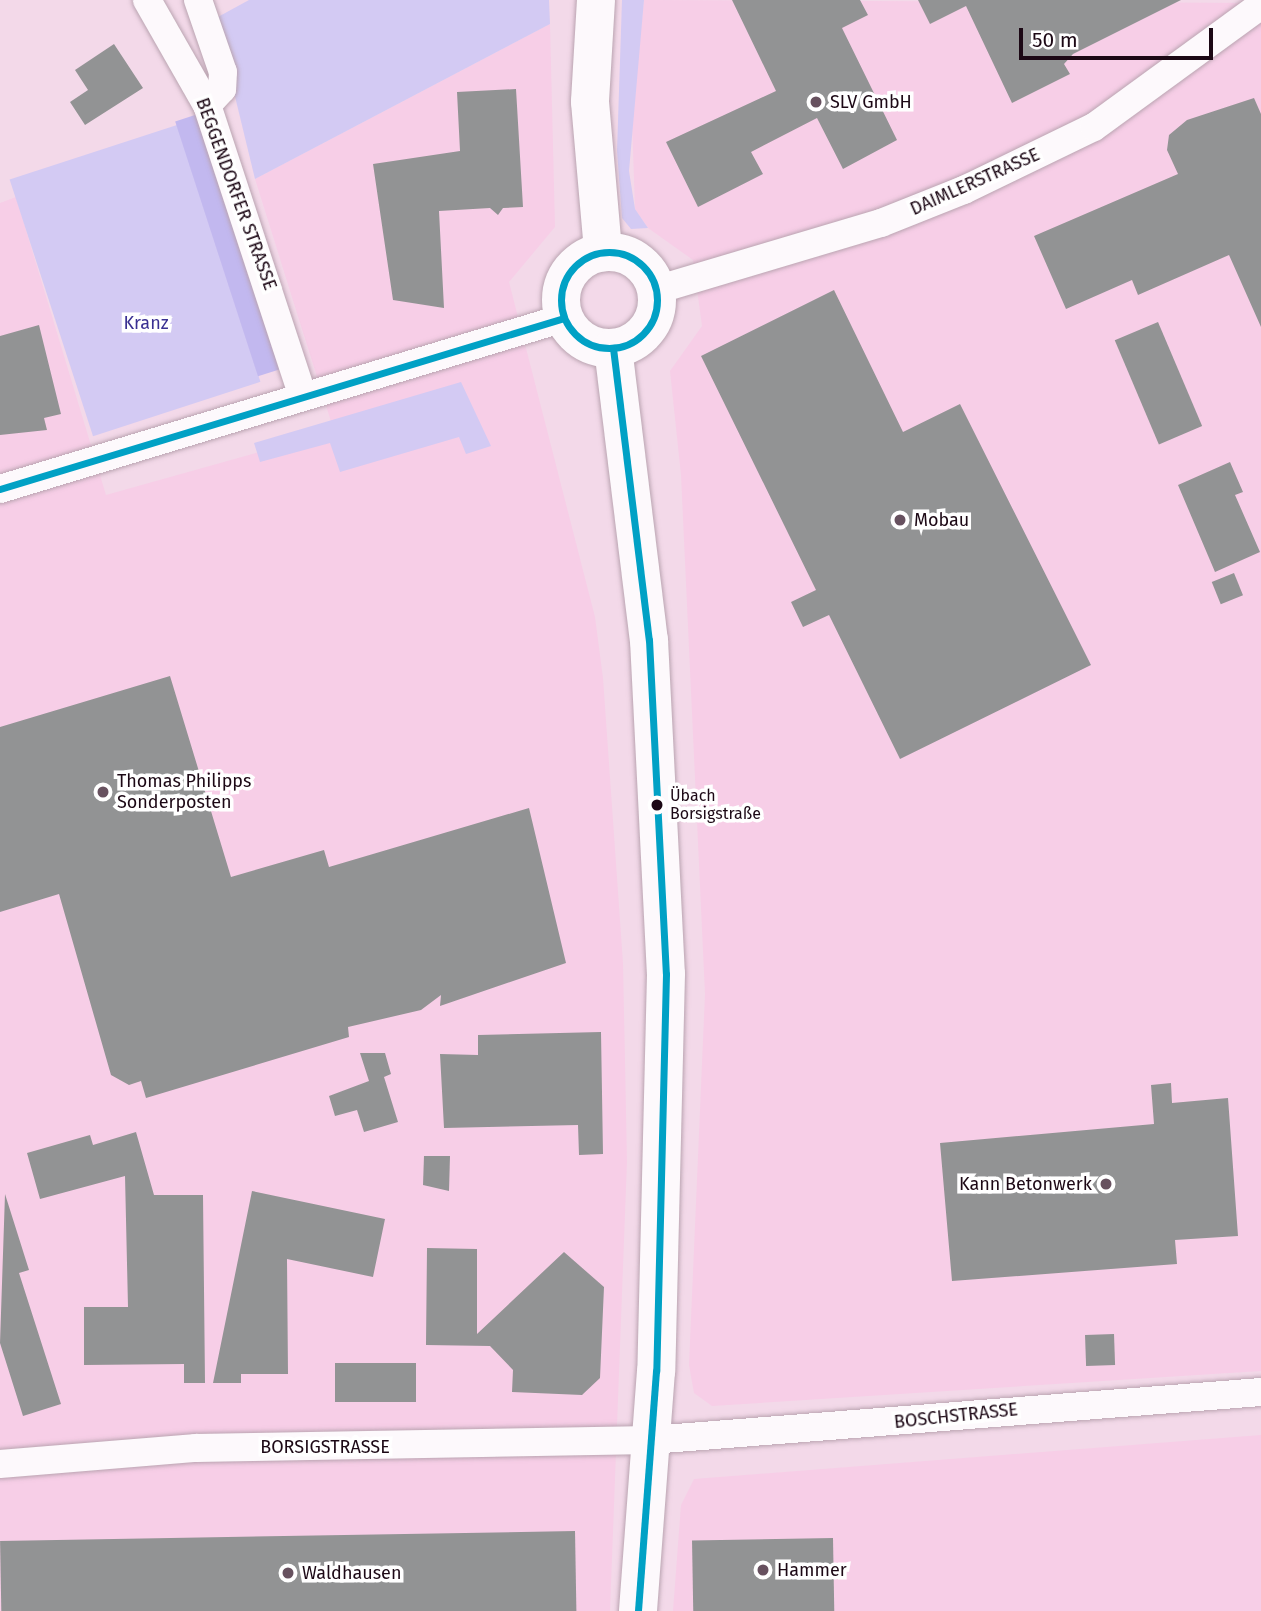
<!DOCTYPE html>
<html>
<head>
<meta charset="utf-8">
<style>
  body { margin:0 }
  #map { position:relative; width:1261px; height:1611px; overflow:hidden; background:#f3d9e9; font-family:"Fira Sans",sans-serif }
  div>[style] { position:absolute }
  .built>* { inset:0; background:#f7cee7 }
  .green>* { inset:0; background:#d3caf3; transform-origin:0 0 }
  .forest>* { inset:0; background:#c2b8ef; transform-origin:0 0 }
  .building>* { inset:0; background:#929394; transform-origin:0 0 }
  .roads { filter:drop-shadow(0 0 2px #baa4b1) drop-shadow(0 0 2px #baa4b1) }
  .street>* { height:28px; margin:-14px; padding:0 14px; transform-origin:14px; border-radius:14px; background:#fdf9fc }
  .secondary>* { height:38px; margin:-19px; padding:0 19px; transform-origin:19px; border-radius:19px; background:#fdf9fc }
  .secondary>.ring { margin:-19px; padding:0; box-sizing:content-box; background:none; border:38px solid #fdf9fc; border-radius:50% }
  .bus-1>* { height:7px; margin:-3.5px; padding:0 3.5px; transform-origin:3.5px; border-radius:3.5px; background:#01a1c5 }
  .bus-1>.ring { margin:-3.5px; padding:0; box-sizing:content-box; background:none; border:7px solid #01a1c5; border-radius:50% }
  .dots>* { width:19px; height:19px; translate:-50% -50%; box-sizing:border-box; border:4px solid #fff; border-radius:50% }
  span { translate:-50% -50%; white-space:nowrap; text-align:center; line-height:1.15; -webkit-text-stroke:7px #fff; paint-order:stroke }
  .bus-label { font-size:16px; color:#1c0815 }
  .left { translate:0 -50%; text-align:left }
  .poi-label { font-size:18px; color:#1c0815 }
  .right { translate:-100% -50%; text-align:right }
  .street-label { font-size:18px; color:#1c0815 }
  .park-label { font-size:18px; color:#3a3092 }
  .scale { position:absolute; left:1019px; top:28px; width:194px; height:32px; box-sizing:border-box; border:4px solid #1c0815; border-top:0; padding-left:9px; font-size:21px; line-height:24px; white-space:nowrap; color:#1c0815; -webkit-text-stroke:5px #fff; paint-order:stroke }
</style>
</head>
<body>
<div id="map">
  <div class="built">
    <div style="clip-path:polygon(644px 0,1261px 3px,1261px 1371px,712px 1406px,694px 1393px,689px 1365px,705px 994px,681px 475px,670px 371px,702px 326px,693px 260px,648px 228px,635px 209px,632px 120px)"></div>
    <div style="clip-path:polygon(550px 24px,555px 227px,509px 282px,595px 617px,603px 678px,623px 963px,627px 1161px,610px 1611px,0 1611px,0 203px,16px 197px,106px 495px,334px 431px,255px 179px)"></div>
    <div style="clip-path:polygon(1261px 1435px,1261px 1611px,673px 1611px,681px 1505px,694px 1479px)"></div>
  </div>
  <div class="green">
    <div style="clip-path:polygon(249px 0,549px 0,550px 24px,255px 179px,216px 18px)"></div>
    <div style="clip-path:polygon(622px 0,644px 0,629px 171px,635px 209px,648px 228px,631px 229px,622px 218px,617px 151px)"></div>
    <div style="left:177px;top:125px;width:270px;height:176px;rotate:72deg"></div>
    <div style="clip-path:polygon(461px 382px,491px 446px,466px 454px,459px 437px,340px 472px,330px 443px,260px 462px,254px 443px)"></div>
  </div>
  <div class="forest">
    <div style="left:198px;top:114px;width:268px;height:24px;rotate:72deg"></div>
  </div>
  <div class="building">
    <div style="clip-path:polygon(732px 0,860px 0,868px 15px,842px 28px,897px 140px,843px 169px,817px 118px,751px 152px,763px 174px,698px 207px,666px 142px,776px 91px)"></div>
    <div style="clip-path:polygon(918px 0,1181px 0,1073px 54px,1064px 64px,1070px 74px,1012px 103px,966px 6px,930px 24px)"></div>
    <div style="clip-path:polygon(114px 44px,143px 88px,85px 125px,70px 102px,88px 90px,75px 70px)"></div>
    <div style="clip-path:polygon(516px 89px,523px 207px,503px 208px,498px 215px,490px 208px,439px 211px,444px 308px,393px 300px,373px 164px,460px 151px,457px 92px)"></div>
    <div style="clip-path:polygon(1254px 98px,1261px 114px,1261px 327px,1229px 255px,1138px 295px,1132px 280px,1066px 309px,1034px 236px,1178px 174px,1167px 150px,1169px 135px,1187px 120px)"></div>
    <div style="clip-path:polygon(834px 290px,903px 432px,960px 404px,1091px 665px,900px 759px,829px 615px,803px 627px,791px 602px,816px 590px,701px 356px)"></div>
    <div style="left:1158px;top:322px;width:113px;height:47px;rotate:67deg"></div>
    <div style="clip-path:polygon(39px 325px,61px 414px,44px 418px,47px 430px,0 435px,0 336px)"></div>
    <div style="clip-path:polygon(1230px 462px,1243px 492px,1235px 495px,1260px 552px,1215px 572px,1178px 485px)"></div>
    <div style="left:1234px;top:573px;width:24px;height:24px;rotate:68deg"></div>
    <div style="clip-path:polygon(170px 676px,231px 877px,324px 850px,329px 867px,529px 808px,566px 963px,440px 1006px,441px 995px,421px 1010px,348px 1027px,349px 1037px,146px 1098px,141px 1081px,129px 1085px,111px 1075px,59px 894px,0 912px,0 727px)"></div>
    <div style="clip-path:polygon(601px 1032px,603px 1154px,579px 1155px,578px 1125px,444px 1128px,440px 1054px,478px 1055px,478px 1035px)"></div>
    <div style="clip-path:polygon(360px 1053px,385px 1053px,391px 1074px,384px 1077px,398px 1122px,364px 1132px,357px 1110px,335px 1116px,329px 1096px,369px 1081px)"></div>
    <div style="clip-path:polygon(1171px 1083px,1172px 1103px,1228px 1098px,1238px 1236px,1175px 1240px,1177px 1264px,952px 1281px,940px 1143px,1154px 1124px,1151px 1085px)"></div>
    <div style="clip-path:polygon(136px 1132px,154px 1195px,203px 1195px,205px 1383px,184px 1383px,184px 1364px,84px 1365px,84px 1307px,128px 1307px,125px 1176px,40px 1199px,27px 1153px,90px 1135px,93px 1145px)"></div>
    <div style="clip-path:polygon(424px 1156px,450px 1156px,449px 1191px,423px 1185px)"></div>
    <div style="clip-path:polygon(252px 1191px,385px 1219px,373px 1277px,287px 1259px,288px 1374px,241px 1374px,241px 1383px,213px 1383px)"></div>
    <div style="clip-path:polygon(5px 1194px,29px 1270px,19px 1273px,61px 1404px,23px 1416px,0 1343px)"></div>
    <div style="clip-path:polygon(427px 1248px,477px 1249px,477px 1334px,564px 1252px,604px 1287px,600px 1378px,582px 1395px,512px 1392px,513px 1370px,490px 1346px,426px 1345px)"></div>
    <div style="left:1114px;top:1334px;width:31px;height:29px;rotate:88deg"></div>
    <div style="left:335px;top:1363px;width:81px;height:39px"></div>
    <div style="left:575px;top:1531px;width:80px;height:575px;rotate:89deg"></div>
    <div style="left:833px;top:1538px;width:73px;height:141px;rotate:89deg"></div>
  </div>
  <div class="roads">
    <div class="street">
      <div style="left:147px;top:0;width:121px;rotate:60.3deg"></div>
      <div style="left:207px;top:105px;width:307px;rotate:71.8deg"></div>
      <div style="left:198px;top:0;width:76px;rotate:70.9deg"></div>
      <div style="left:223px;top:72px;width:17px;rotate:93deg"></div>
      <div style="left:222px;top:89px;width:22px;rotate:133deg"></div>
      <div style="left:656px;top:290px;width:235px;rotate:-16.6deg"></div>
      <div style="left:881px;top:223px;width:89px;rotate:-21.7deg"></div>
      <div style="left:964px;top:190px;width:144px;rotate:-25.9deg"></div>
      <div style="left:1094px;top:127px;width:207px;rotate:-36.1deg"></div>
      <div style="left:0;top:489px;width:589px;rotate:-16.87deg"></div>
      <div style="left:0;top:1464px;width:197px;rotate:-4.7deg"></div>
      <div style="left:196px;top:1448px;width:455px;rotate:-1deg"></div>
      <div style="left:651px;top:1440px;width:612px;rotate:-4.5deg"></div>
    </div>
    <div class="secondary">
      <div style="left:596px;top:0;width:102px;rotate:93.4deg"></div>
      <div style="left:590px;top:102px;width:151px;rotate:85deg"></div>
      <div class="ring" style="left:561px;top:252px;width:58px;height:58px"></div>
      <div style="left:613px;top:348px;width:294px;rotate:83deg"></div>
      <div style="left:649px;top:640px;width:334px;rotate:87.1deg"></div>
      <div style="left:666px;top:974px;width:397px;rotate:91.4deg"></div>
      <div style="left:656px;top:1371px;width:241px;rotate:94.3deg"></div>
    </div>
  </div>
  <div class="bus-1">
    <div class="ring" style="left:561px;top:252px;width:89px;height:89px"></div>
    <div style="left:613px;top:348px;width:294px;rotate:83deg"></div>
    <div style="left:649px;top:640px;width:334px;rotate:87.1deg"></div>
    <div style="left:666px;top:974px;width:397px;rotate:91.4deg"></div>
    <div style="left:656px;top:1371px;width:241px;rotate:94.3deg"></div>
    <div style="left:0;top:489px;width:589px;rotate:-16.87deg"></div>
  </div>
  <div class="dots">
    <div style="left:816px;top:102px;background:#67515f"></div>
    <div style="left:900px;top:520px;background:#67515f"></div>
    <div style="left:103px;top:792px;background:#67515f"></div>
    <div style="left:657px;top:805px;background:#1c0815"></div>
    <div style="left:1106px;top:1184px;background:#67515f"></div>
    <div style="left:763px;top:1570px;background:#67515f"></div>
    <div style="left:288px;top:1573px;background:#67515f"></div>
  </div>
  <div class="bus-label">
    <span class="left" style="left:670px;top:805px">Übach<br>Borsigstraße</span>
  </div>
  <div class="poi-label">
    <span class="left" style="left:830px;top:102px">SLV GmbH</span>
    <span class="left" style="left:914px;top:520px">Mobau</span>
    <span class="left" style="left:117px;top:792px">Thomas Philipps<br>Sonderposten</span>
    <span class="right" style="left:1092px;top:1184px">Kann Betonwerk</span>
    <span class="left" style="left:777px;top:1570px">Hammer</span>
    <span class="left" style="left:302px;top:1573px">Waldhausen</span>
  </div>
  <div class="street-label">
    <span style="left:975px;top:182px;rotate:-24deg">DAIMLERSTRASSE</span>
    <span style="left:236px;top:194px;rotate:70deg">BEGGENDORFER STRASSE</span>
    <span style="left:956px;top:1416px;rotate:-6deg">BOSCHSTRASSE</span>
    <span style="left:325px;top:1447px">BORSIGSTRASSE</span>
  </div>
  <div class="park-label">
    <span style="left:146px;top:323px">Kranz</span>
  </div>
  <div class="scale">50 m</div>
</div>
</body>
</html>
